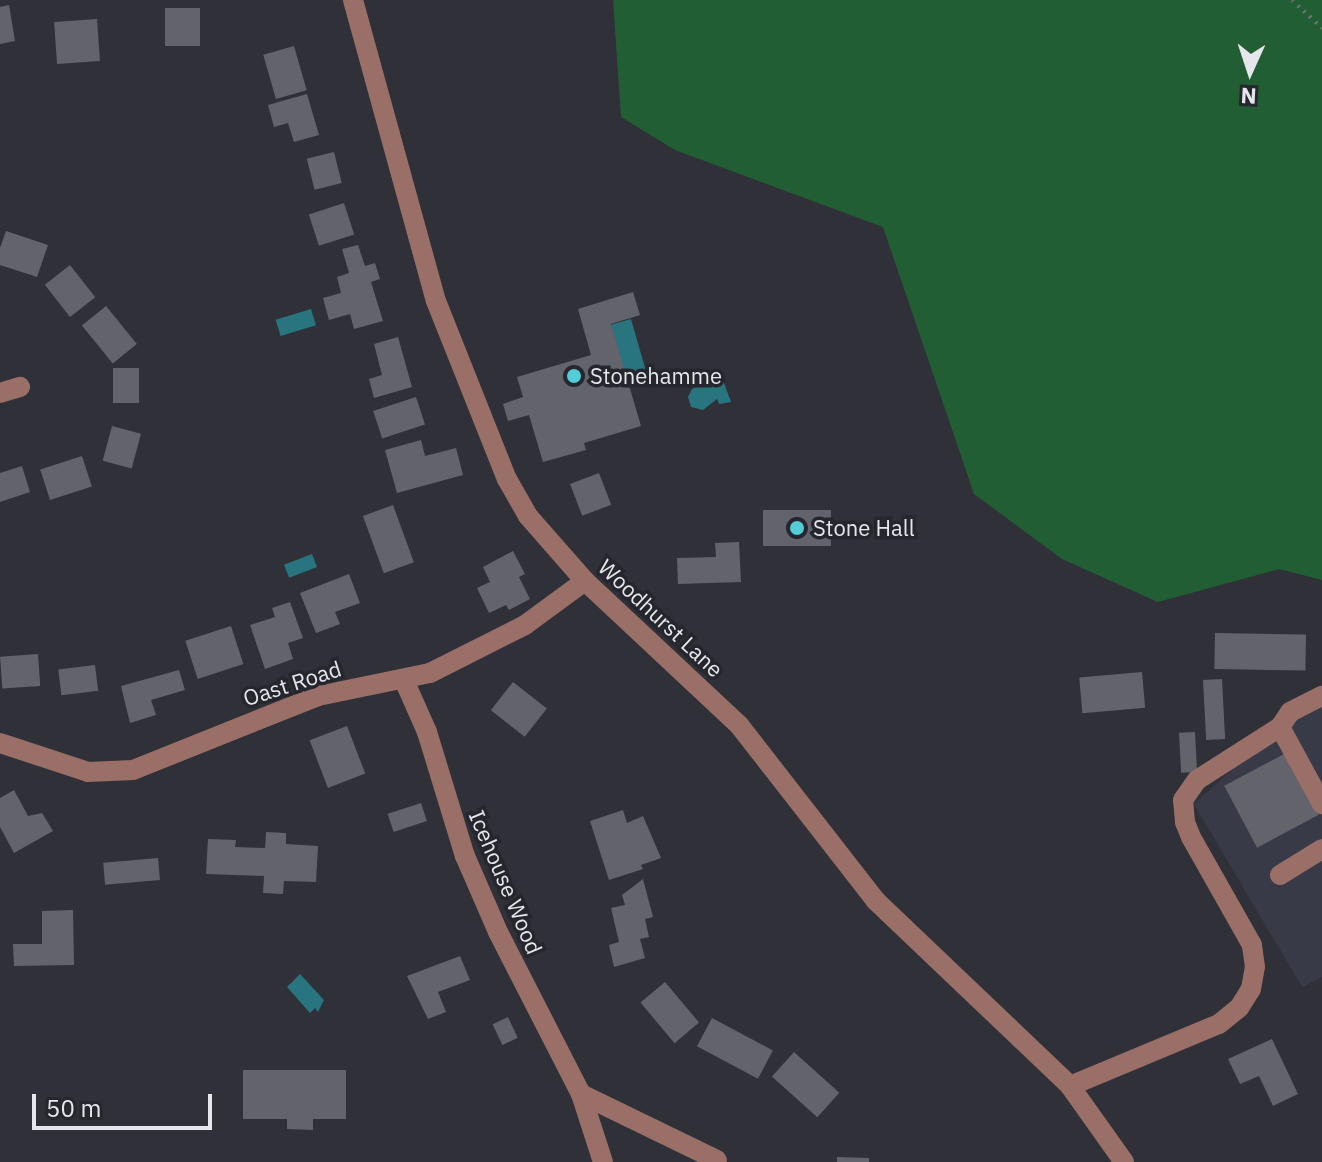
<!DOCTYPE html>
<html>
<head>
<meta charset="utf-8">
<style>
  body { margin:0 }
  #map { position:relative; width:1322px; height:1162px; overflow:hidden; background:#303138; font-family:"IBM Plex Sans",sans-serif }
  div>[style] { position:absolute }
  .built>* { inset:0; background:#383b47 }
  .green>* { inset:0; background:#215e34 }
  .water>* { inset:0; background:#287580; transform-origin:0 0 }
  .building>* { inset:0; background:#62636b; transform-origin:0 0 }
  .path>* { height:4px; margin-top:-2px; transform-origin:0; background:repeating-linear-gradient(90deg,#707177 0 2px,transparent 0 8px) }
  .minor>* { height:20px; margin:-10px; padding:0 10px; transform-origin:10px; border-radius:10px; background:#9a6f67 }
  .dots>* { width:22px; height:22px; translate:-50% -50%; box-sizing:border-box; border:4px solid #26272e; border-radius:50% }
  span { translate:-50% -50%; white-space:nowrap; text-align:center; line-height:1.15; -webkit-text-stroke:7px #26272e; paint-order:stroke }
  .poi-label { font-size:22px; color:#e6e7ec }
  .left { translate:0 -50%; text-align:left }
  .street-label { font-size:22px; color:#e6e7ec }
  .north { position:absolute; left:1210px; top:32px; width:80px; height:80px; -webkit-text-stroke:6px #26272e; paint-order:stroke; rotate:183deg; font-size:22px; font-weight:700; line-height:32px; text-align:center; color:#e6e7ec }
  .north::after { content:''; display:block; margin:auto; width:28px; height:36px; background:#e6e7ec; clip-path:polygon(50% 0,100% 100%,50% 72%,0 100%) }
  .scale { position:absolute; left:32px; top:1094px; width:180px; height:36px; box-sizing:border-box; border:4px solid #e6e7ec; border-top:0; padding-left:10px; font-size:24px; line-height:28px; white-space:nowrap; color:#e6e7ec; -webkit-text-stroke:6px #26272e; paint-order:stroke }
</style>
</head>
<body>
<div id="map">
  <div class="built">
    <div style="clip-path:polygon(1322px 703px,1322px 977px,1302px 987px,1194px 804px,1292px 715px)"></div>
  </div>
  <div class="green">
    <div style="clip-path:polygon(613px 0,1322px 0,1322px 580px,1279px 569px,1158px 602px,1062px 559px,974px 494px,883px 227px,675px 150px,621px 117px)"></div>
  </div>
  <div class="water">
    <div style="left:311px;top:309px;width:17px;height:37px;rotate:73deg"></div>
    <div style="left:631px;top:319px;width:52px;height:21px;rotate:74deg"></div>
    <div style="clip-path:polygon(707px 380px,724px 383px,731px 402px,719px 404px,717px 399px,703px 410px,691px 407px,688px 397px,692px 389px)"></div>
    <div style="left:312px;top:554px;width:14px;height:30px;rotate:69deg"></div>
    <div style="clip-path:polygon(300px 974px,324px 1000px,318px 1012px,315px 1008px,310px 1013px,287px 987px)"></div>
  </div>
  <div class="building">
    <div style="clip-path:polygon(9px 5px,15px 41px,0 44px,0 7px)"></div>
    <div style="left:165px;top:8px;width:35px;height:38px"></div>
    <div style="left:97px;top:19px;width:42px;height:43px;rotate:86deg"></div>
    <div style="left:294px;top:46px;width:46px;height:32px;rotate:74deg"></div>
    <div style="clip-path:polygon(307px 94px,319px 135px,294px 142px,288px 123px,274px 127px,268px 105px)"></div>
    <div style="left:334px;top:152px;width:32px;height:28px;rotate:76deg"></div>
    <div style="left:344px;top:203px;width:33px;height:37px;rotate:72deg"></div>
    <div style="clip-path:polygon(6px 231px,48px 245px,37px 277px,0 265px,0 248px)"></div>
    <div style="clip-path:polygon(358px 245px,365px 266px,375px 263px,380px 279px,371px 282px,383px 321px,354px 329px,350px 314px,329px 320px,323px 298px,341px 293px,337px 277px,349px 273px,342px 249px)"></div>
    <div style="left:70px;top:265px;width:41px;height:32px;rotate:52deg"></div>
    <div style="clip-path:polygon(633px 292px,640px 315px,611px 324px,641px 426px,584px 443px,586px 450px,543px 462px,529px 415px,508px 421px,503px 404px,523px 397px,517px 377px,591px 355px,578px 309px)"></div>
    <div style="left:106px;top:306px;width:49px;height:31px;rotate:51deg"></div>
    <div style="clip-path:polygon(398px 337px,412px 387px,374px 398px,369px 379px,382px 375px,374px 344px)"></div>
    <div style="left:113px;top:368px;width:26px;height:35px"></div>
    <div style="left:416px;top:397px;width:29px;height:45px;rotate:72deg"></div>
    <div style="left:112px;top:426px;width:30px;height:36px;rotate:15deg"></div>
    <div style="clip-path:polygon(421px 440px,425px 456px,456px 448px,463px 475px,397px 493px,385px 450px)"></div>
    <div style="left:82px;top:456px;width:32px;height:44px;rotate:72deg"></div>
    <div style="clip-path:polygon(22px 466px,30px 492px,0 502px,0 473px)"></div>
    <div style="left:599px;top:473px;width:34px;height:31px;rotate:69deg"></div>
    <div style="left:393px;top:505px;width:61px;height:32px;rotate:70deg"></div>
    <div style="left:763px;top:510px;width:68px;height:36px"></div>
    <div style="clip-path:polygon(739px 542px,741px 582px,678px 584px,677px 558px,716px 557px,715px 543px)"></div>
    <div style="clip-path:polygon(513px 551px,525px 574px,519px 577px,530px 599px,509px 610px,506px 605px,489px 613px,477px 588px,490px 582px,483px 567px)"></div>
    <div style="clip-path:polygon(349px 574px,360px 603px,335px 612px,340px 624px,316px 633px,300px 593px)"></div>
    <div style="clip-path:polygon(290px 602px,303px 638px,288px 643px,293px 659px,265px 669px,250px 625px,275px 617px,272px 608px)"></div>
    <div style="left:231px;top:626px;width:40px;height:48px;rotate:72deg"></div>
    <div style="left:1215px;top:633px;width:91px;height:36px;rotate:1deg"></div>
    <div style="left:38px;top:654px;width:32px;height:38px;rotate:86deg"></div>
    <div style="left:95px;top:665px;width:26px;height:37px;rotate:83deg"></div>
    <div style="clip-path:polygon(179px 670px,185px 690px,151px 700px,156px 715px,130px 723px,121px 686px)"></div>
    <div style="left:1142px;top:672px;width:36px;height:63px;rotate:85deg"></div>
    <div style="left:1222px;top:679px;width:60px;height:19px;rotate:87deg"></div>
    <div style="left:513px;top:682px;width:43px;height:36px;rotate:38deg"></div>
    <div style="left:347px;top:726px;width:51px;height:40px;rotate:69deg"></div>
    <div style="left:1195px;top:732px;width:40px;height:16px;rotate:87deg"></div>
    <div style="left:1286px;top:753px;width:70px;height:70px;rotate:62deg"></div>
    <div style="clip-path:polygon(14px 790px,28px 816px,42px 813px,53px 831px,14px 853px,0 827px,0 798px)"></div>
    <div style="left:421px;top:803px;width:19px;height:35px;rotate:72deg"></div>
    <div style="clip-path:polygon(623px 810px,627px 823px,643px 816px,661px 858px,641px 865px,643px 869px,609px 880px,590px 821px)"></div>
    <div style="clip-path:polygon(266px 832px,286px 833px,286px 844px,318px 846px,316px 882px,284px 881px,283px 894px,263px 893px,264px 876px,206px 874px,208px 839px,236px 840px,235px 847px,265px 848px)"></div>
    <div style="left:158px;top:858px;width:22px;height:55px;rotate:85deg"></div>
    <div style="clip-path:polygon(643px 879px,653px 917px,645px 919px,649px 937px,640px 939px,645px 958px,614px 967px,609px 945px,619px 942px,611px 908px,625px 905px,622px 895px)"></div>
    <div style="clip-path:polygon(73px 910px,74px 965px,14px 966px,13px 944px,42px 944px,42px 911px)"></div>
    <div style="clip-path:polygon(460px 956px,470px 980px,438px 992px,446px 1012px,428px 1019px,407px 976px)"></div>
    <div style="left:665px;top:982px;width:53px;height:32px;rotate:50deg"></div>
    <div style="left:508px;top:1017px;width:23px;height:17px;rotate:65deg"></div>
    <div style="left:712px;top:1018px;width:69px;height:32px;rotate:28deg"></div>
    <div style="clip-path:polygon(1272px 1039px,1298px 1094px,1273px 1106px,1259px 1076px,1240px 1084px,1228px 1059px)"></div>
    <div style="left:794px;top:1052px;width:61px;height:33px;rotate:42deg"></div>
    <div style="clip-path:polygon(243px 1070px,346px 1070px,346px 1119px,313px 1119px,313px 1130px,287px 1129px,287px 1119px,243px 1119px)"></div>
    <div style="clip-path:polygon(837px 1157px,869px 1158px,869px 1162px,837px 1162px)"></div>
  </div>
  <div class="path">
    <div style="left:1292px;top:0;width:41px;rotate:43deg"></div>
  </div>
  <div class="minor">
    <div style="left:353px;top:0;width:312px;rotate:74.6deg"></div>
    <div style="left:436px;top:301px;width:192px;rotate:68.3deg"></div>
    <div style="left:507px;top:479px;width:43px;rotate:60.4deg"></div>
    <div style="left:528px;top:516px;width:86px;rotate:48.8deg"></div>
    <div style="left:585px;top:581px;width:211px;rotate:43.1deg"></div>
    <div style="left:739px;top:725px;width:222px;rotate:52.1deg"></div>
    <div style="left:875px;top:900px;width:269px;rotate:43.6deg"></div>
    <div style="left:1070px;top:1086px;width:93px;rotate:54.6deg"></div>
    <div style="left:0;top:393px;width:21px;rotate:-17deg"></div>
    <div style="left:404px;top:680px;width:57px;rotate:66.1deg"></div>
    <div style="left:427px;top:732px;width:130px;rotate:73deg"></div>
    <div style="left:465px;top:856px;width:83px;rotate:66.5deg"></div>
    <div style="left:498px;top:932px;width:182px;rotate:62.9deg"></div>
    <div style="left:581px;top:1094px;width:71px;rotate:72.1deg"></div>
    <div style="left:1280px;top:727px;width:88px;rotate:61.4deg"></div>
    <div style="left:0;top:743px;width:93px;rotate:18.2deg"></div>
    <div style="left:88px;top:772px;width:45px;rotate:-2.5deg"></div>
    <div style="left:133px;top:770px;width:199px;rotate:-21.8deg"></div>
    <div style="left:318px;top:696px;width:114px;rotate:-11.6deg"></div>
    <div style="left:430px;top:673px;width:106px;rotate:-26.8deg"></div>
    <div style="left:525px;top:625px;width:74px;rotate:-36.3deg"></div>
    <div style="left:1280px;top:875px;width:49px;rotate:-31.8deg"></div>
    <div style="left:1070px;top:1086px;width:161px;rotate:-22.6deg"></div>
    <div style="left:1219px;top:1024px;width:26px;rotate:-39deg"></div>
    <div style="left:1239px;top:1008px;width:22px;rotate:-58deg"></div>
    <div style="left:1251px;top:989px;width:22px;rotate:-80deg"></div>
    <div style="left:1255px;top:967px;width:22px;rotate:-98deg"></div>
    <div style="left:1252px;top:945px;width:124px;rotate:-119.5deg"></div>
    <div style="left:1191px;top:837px;width:16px;rotate:-112deg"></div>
    <div style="left:1185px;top:822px;width:22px;rotate:-95deg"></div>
    <div style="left:1183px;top:800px;width:24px;rotate:-55deg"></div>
    <div style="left:1197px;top:780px;width:98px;rotate:-32.6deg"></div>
    <div style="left:1280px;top:727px;width:18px;rotate:-56deg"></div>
    <div style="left:1290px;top:712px;width:36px;rotate:-27deg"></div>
    <div style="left:581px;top:1094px;width:151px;rotate:25.9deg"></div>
  </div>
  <div class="dots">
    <div style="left:574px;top:376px;background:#52ccd6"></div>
    <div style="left:797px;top:528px;background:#52ccd6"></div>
  </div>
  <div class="poi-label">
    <span class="left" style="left:590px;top:376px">Stonehamme</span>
    <span class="left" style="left:813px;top:528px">Stone Hall</span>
  </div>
  <div class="street-label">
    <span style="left:661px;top:618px;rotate:43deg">Woodhurst Lane</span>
    <span style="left:292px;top:683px;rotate:-18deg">Oast Road</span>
    <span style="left:506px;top:882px;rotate:67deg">Icehouse Wood</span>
  </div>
  <div class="north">N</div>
  <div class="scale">50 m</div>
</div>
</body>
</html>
